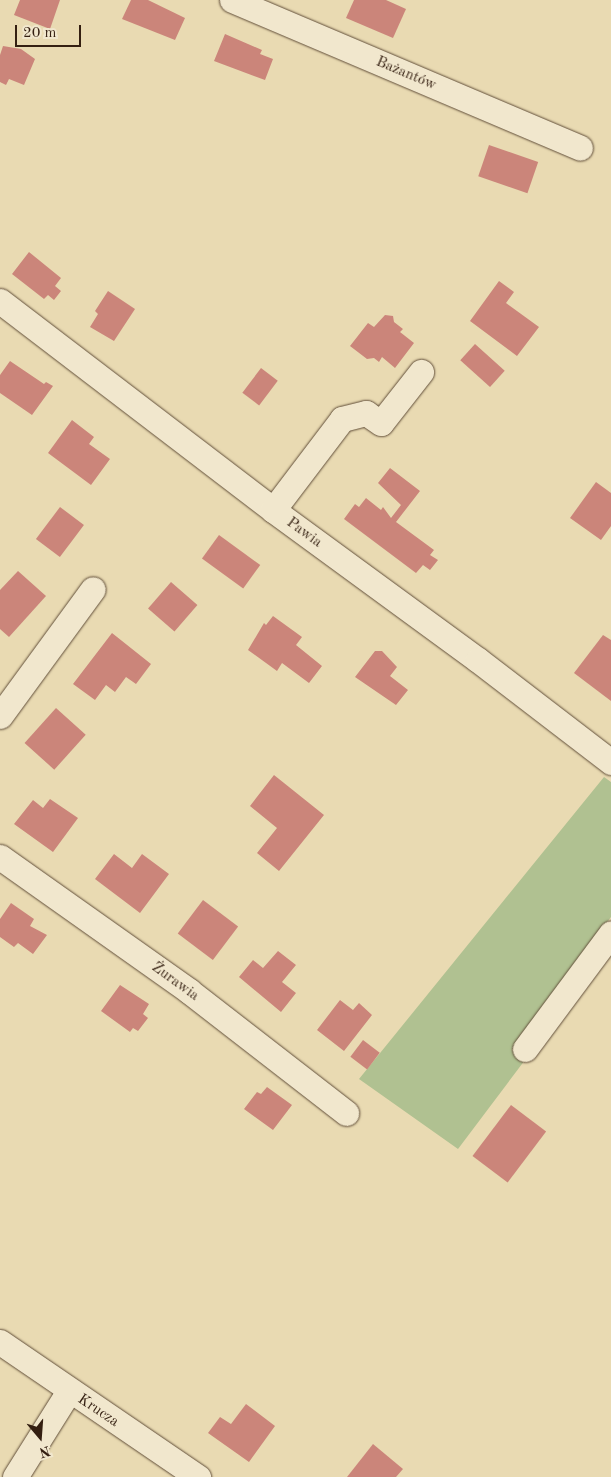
<!DOCTYPE html>
<html>
<head>
<meta charset="utf-8">
<style>
  body { margin:0 }
  #map { position:relative; width:611px; height:1477px; overflow:hidden; background:#e9dab2; font-family:"Old Standard TT",serif }
  div>[style] { position:absolute }
  .green>* { inset:0; background:#b0c191 }
  .building>* { inset:0; background:#cb857a; transform-origin:0 0 }
  .roads { filter:drop-shadow(0 0 1px #614e39) drop-shadow(0 0 1px #614e39) }
  .minor>* { height:25px; margin:-12.5px; padding:0 12.5px; transform-origin:12.5px; border-radius:12.5px; background:#f1e7cd }
  span { translate:-50% -50%; white-space:nowrap; text-align:center; line-height:1.15; -webkit-text-stroke:4px #f1e7cd; paint-order:stroke }
  .street-label { font-size:15px; color:#341f11 }
  .north { position:absolute; left:15px; top:1412px; width:50px; height:50px; -webkit-text-stroke:4px #f1e7cd; paint-order:stroke; rotate:162deg; font-size:14px; font-weight:700; line-height:20px; text-align:center; color:#341f11 }
  .north::after { content:''; display:block; margin:auto; width:18px; height:22px; background:#341f11; clip-path:polygon(50% 0,100% 100%,50% 72%,0 100%) }
  .scale { position:absolute; left:15px; top:25px; width:66px; height:22px; box-sizing:border-box; border:2px solid #341f11; border-top:0; padding-left:6px; font-size:15px; line-height:18px; white-space:nowrap; color:#341f11; -webkit-text-stroke:4px #f1e7cd; paint-order:stroke }
</style>
</head>
<body>
<div id="map">
  <div class="green">
    <div style="clip-path:polygon(604px 777px,611px 782px,611px 917px,512px 1050px,525px 1060px,458px 1149px,359px 1079px)"></div>
  </div>
  <div class="building">
    <div style="clip-path:polygon(20px 0,60px 0,50px 29px,14px 15px)"></div>
    <div style="clip-path:polygon(131px 0,148px 0,185px 18px,175px 40px,122px 19px)"></div>
    <div style="clip-path:polygon(354px 0,386px 0,406px 9px,393px 38px,346px 18px)"></div>
    <div style="clip-path:polygon(225px 34px,262px 50px,260px 54px,273px 59px,265px 80px,214px 61px)"></div>
    <div style="clip-path:polygon(3px 46px,21px 49px,35px 59px,24px 85px,9px 79px,6px 85px,0 82px,0 55px)"></div>
    <div style="left:489px;top:145px;width:52px;height:33px;rotate:19deg"></div>
    <div style="clip-path:polygon(29px 252px,61px 278px,55px 286px,61px 291px,54px 300px,48px 295px,44px 299px,12px 274px)"></div>
    <div style="clip-path:polygon(499px 281px,514px 292px,506px 303px,539px 327px,517px 356px,470px 321px)"></div>
    <div style="clip-path:polygon(108px 291px,135px 309px,114px 341px,90px 327px,98px 314px,95px 311px)"></div>
    <div style="clip-path:polygon(385px 315px,393px 316px,394px 322px,403px 329px,400px 332px,414px 343px,395px 368px,382px 357px,379px 362px,374px 358px,367px 359px,350px 346px,368px 323px,374px 327px)"></div>
    <div style="left:475px;top:344px;width:40px;height:22px;rotate:42deg"></div>
    <div style="clip-path:polygon(10px 361px,44px 384px,46px 382px,53px 386px,32px 415px,0 393px,0 375px)"></div>
    <div style="left:261px;top:368px;width:21px;height:31px;rotate:37deg"></div>
    <div style="clip-path:polygon(72px 420px,94px 437px,89px 444px,110px 459px,91px 485px,48px 453px)"></div>
    <div style="clip-path:polygon(390px 468px,420px 491px,396px 522px,434px 550px,430px 555px,438px 560px,430px 570px,423px 565px,416px 573px,344px 519px,355px 504px,359px 507px,366px 498px,381px 510px,383px 507px,391px 518px,401px 505px,378px 483px)"></div>
    <div style="clip-path:polygon(596px 482px,611px 493px,611px 526px,601px 540px,570px 518px)"></div>
    <div style="left:60px;top:507px;width:30px;height:40px;rotate:37deg"></div>
    <div style="left:219px;top:535px;width:51px;height:29px;rotate:36deg"></div>
    <div style="clip-path:polygon(18px 571px,46px 596px,9px 637px,0 629px,0 590px)"></div>
    <div style="left:171px;top:582px;width:35px;height:35px;rotate:41deg"></div>
    <div style="clip-path:polygon(273px 616px,302px 637px,296px 645px,322px 666px,309px 683px,282px 663px,277px 671px,248px 650px,264px 623px,266px 625px)"></div>
    <div style="clip-path:polygon(112px 633px,151px 664px,136px 684px,126px 677px,115px 692px,106px 685px,95px 700px,73px 684px)"></div>
    <div style="clip-path:polygon(603px 635px,611px 640px,611px 701px,574px 673px)"></div>
    <div style="clip-path:polygon(375px 651px,382px 651px,397px 667px,390px 676px,408px 690px,396px 705px,355px 677px)"></div>
    <div style="left:56px;top:708px;width:40px;height:47px;rotate:42deg"></div>
    <div style="clip-path:polygon(274px 775px,324px 815px,279px 871px,257px 853px,277px 828px,250px 806px)"></div>
    <div style="clip-path:polygon(50px 799px,78px 818px,53px 852px,14px 824px,33px 800px,43px 808px)"></div>
    <div style="clip-path:polygon(114px 854px,132px 868px,142px 854px,169px 874px,140px 913px,95px 879px)"></div>
    <div style="left:203px;top:900px;width:44px;height:42px;rotate:37deg"></div>
    <div style="clip-path:polygon(11px 903px,34px 919px,30px 926px,47px 935px,33px 954px,18px 943px,14px 947px,0 937px,0 919px)"></div>
    <div style="clip-path:polygon(278px 951px,296px 965px,282px 982px,296px 993px,281px 1012px,239px 977px,253px 960px,263px 968px)"></div>
    <div style="clip-path:polygon(120px 985px,149px 1004px,143px 1014px,148px 1018px,138px 1031px,133px 1028px,130px 1032px,101px 1011px)"></div>
    <div style="clip-path:polygon(340px 1000px,353px 1010px,359px 1003px,372px 1015px,344px 1051px,317px 1030px)"></div>
    <div style="left:363px;top:1040px;width:21px;height:21px;rotate:37deg"></div>
    <div style="clip-path:polygon(267px 1087px,292px 1105px,273px 1130px,244px 1109px,257px 1092px,261px 1094px)"></div>
    <div style="left:511px;top:1105px;width:44px;height:64px;rotate:37deg"></div>
    <div style="clip-path:polygon(246px 1404px,275px 1426px,249px 1462px,208px 1433px,220px 1417px,231px 1424px)"></div>
    <div style="clip-path:polygon(373px 1444px,403px 1469px,396px 1477px,347px 1477px)"></div>
  </div>
  <div class="roads">
    <div class="minor">
      <div style="left:232px;top:0;width:378px;rotate:23deg"></div>
      <div style="left:0;top:301px;width:344px;rotate:37.4deg"></div>
      <div style="left:273px;top:510px;width:254px;rotate:36.2deg"></div>
      <div style="left:478px;top:660px;width:168px;rotate:37.5deg"></div>
      <div style="left:273px;top:510px;width:114px;rotate:-52.8deg"></div>
      <div style="left:342px;top:419px;width:25px;rotate:-14deg"></div>
      <div style="left:366px;top:413px;width:18px;rotate:34deg"></div>
      <div style="left:381px;top:423px;width:65px;rotate:-51.9deg"></div>
      <div style="left:0;top:716px;width:157px;rotate:-53.8deg"></div>
      <div style="left:0;top:857px;width:232px;rotate:35.3deg"></div>
      <div style="left:189px;top:991px;width:199px;rotate:37.8deg"></div>
      <div style="left:525px;top:1049px;width:144px;rotate:-53.4deg"></div>
      <div style="left:0;top:1342px;width:240px;rotate:34.3deg"></div>
      <div style="left:15px;top:1477px;width:102px;rotate:-57.9deg"></div>
    </div>
  </div>
  <div class="street-label">
    <span style="left:406px;top:74px;rotate:23deg">Bażantów</span>
    <span style="left:304px;top:533px;rotate:36deg">Pawia</span>
    <span style="left:175px;top:982px;rotate:36deg">Żurawia</span>
    <span style="left:98px;top:1411px;rotate:34deg">Krucza</span>
  </div>
  <div class="north">N</div>
  <div class="scale">20 m</div>
</div>
</body>
</html>
